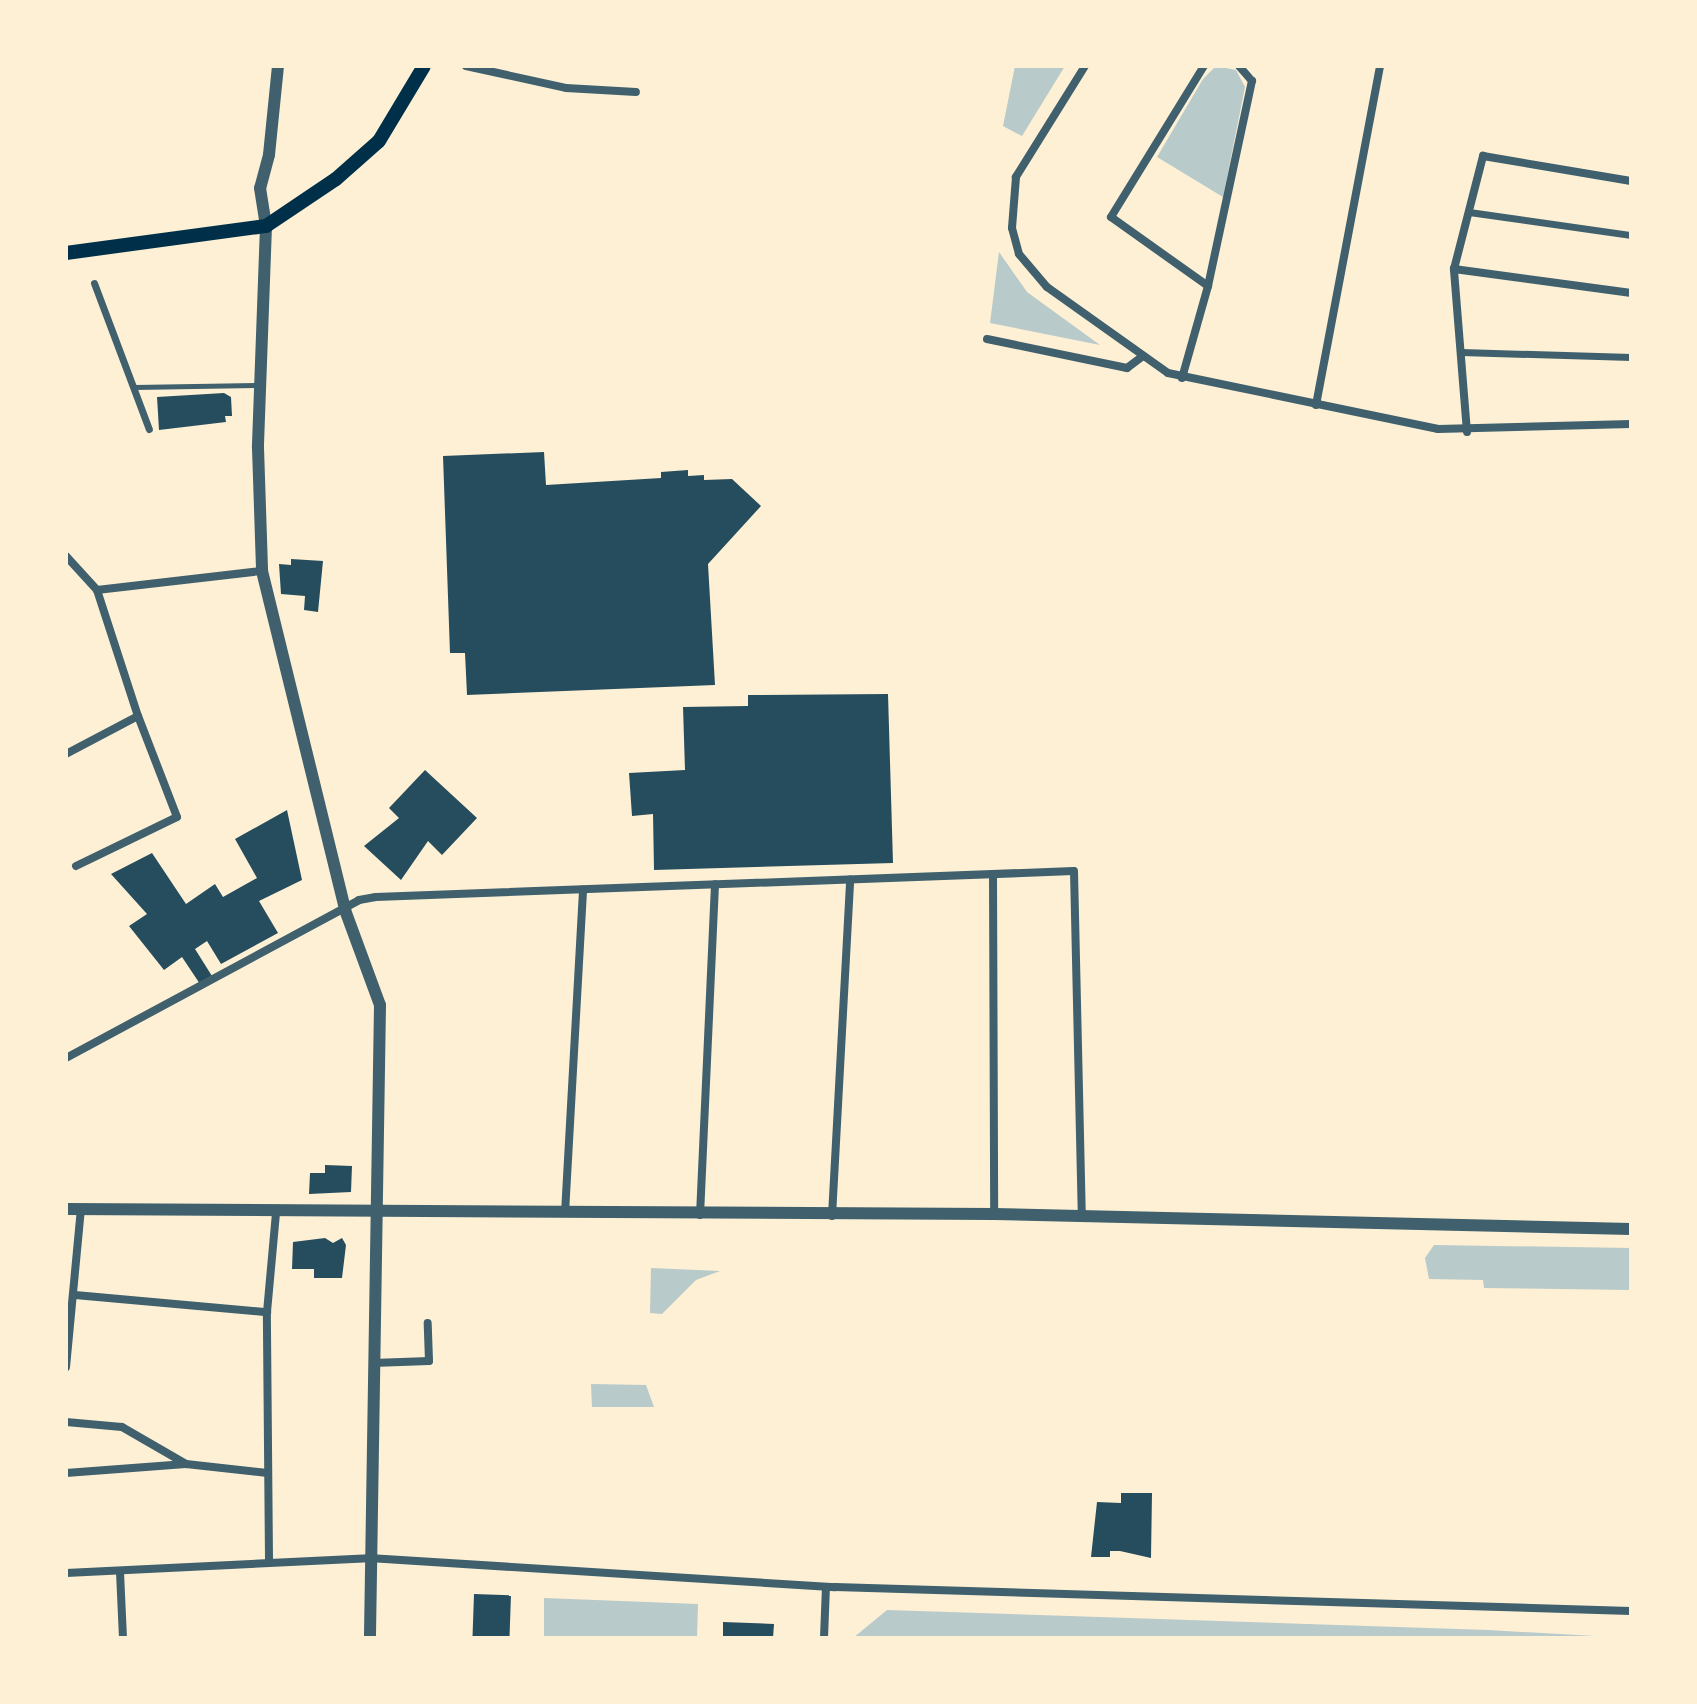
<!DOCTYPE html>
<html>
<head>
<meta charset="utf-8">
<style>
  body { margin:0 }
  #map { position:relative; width:1697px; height:1704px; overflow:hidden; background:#fdf0d5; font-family:Raleway,sans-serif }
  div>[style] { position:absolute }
  .green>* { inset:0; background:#b9caca }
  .building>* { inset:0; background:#264d5e; transform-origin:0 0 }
  .service>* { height:5px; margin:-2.5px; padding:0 2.5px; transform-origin:2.5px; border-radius:2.5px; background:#3f606c }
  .pedestrian>* { height:7px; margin:-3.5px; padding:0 3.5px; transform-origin:3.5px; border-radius:3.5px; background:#3f606c }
  .minor>* { height:8px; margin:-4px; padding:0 4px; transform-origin:4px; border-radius:4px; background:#3f606c }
  .tertiary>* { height:12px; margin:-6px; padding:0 6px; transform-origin:6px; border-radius:6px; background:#3f606c }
  .secondary>* { height:14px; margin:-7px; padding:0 7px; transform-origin:7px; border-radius:7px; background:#003049 }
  span { translate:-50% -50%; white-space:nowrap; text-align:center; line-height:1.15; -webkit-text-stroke:6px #fdf0d5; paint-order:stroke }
  .frame { position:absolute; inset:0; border:68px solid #fdf0d5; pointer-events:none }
</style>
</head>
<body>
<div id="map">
  <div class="green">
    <div style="clip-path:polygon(1015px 66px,1065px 66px,1022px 136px,1003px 126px)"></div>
    <div style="clip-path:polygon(1216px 66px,1236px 70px,1245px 87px,1223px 197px,1157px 157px,1203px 79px)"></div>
    <div style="clip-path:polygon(999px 252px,1027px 292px,1100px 345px,990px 323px)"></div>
    <div style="clip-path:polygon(1434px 1245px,1631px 1248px,1631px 1290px,1484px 1288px,1483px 1280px,1429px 1279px,1425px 1258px)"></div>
    <div style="clip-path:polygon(651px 1268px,720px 1271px,696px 1280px,662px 1314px,650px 1313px)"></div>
    <div style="clip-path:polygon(591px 1384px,646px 1385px,654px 1407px,592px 1407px)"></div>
    <div style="clip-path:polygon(544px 1598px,698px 1604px,697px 1638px,544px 1638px)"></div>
    <div style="clip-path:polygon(887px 1610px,1488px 1630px,1631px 1638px,853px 1638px)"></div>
  </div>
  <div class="building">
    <div style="clip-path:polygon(224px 393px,231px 397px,232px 416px,225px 416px,226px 422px,159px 430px,157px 397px)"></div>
    <div style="clip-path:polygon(544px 452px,546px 485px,661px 478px,661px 472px,688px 470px,688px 476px,704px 475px,704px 480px,732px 479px,761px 506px,708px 564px,715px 685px,467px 695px,465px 653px,450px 653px,443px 456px)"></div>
    <div style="clip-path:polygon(291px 559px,323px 561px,318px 612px,304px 610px,305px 596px,281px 594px,279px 564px,291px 565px)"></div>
    <div style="clip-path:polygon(888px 694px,893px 863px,654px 870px,653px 814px,632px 816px,629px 773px,685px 770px,683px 707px,748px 706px,748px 695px)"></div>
    <div style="clip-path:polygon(425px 770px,477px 818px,442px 855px,428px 841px,401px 880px,364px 846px,399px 818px,389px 808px)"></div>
    <div style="clip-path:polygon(287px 810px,302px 880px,259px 901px,278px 933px,221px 964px,207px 941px,195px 949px,212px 976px,200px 984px,182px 957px,164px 970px,129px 926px,147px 914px,111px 874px,152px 853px,186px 904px,215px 884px,223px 897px,257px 878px,235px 839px)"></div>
    <div style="clip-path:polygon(325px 1165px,352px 1166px,351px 1192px,309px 1194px,310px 1173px,325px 1173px)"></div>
    <div style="clip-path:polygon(325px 1238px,333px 1243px,342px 1238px,346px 1245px,342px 1278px,314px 1278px,314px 1269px,292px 1269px,293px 1242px)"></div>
    <div style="clip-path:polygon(1121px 1493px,1152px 1493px,1151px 1558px,1120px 1551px,1110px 1551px,1110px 1557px,1091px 1557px,1097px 1502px,1121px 1503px)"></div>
    <div style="left:474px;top:1594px;width:37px;height:44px;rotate:2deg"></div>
    <div style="clip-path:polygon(723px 1622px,774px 1624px,773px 1638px,723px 1638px)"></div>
  </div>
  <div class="service">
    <div style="left:134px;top:387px;width:123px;rotate:-0.9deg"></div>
  </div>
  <div class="pedestrian">
    <div style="left:1469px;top:212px;width:164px;rotate:8.1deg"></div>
    <div style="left:94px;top:283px;width:156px;rotate:69.4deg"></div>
    <div style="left:1461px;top:352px;width:170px;rotate:1.7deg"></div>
  </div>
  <div class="minor">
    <div style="left:466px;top:66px;width:102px;rotate:12.4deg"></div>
    <div style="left:566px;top:88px;width:70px;rotate:3.3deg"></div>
    <div style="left:1085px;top:66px;width:131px;rotate:121.9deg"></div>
    <div style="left:1016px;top:177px;width:51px;rotate:94.5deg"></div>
    <div style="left:1012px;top:228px;width:27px;rotate:75deg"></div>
    <div style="left:1019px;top:254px;width:43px;rotate:49.7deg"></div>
    <div style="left:1047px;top:287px;width:148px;rotate:35.4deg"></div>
    <div style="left:1168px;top:373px;width:276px;rotate:11.7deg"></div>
    <div style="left:1438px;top:429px;width:193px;rotate:-1.5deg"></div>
    <div style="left:1454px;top:269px;width:179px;rotate:7.7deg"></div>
    <div style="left:1208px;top:286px;width:210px;rotate:-77.9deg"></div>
    <div style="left:1252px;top:81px;width:20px;rotate:-131deg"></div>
    <div style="left:987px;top:339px;width:143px;rotate:11.7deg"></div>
    <div style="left:1127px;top:368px;width:20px;rotate:-37deg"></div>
    <div style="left:1182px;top:378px;width:96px;rotate:-74.2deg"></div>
    <div style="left:1208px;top:286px;width:119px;rotate:-144.6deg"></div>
    <div style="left:1111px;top:217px;width:177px;rotate:-58.4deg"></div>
    <div style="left:1316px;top:405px;width:345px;rotate:-79.3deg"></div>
    <div style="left:1467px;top:432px;width:164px;rotate:-94.6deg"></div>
    <div style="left:1454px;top:269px;width:117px;rotate:-75.6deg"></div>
    <div style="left:1483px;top:156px;width:150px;rotate:9.6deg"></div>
    <div style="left:66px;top:556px;width:46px;rotate:47.6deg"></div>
    <div style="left:97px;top:590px;width:133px;rotate:72deg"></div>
    <div style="left:138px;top:716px;width:81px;rotate:152.2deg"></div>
    <div style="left:97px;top:590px;width:166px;rotate:-6.6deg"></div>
    <div style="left:76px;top:866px;width:112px;rotate:-25.9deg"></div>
    <div style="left:177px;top:817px;width:108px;rotate:-111.1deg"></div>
    <div style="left:993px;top:874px;width:340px;rotate:89.8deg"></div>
    <div style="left:66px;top:1058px;width:333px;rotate:-28.3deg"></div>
    <div style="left:359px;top:900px;width:17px;rotate:-10deg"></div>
    <div style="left:376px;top:897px;width:698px;rotate:-2.13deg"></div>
    <div style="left:1074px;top:871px;width:345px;rotate:88.7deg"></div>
    <div style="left:565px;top:1213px;width:324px;rotate:-86.8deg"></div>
    <div style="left:700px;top:1215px;width:331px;rotate:-87.4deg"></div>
    <div style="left:832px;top:1216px;width:337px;rotate:-86.9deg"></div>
    <div style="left:75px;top:1295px;width:193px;rotate:5.1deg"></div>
    <div style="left:373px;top:1363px;width:56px;rotate:-2deg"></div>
    <div style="left:429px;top:1361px;width:38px;rotate:-92deg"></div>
    <div style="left:66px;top:1367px;width:159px;rotate:-84.6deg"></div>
    <div style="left:66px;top:1422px;width:56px;rotate:5.1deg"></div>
    <div style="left:122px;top:1427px;width:74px;rotate:30deg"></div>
    <div style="left:186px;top:1464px;width:82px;rotate:6.3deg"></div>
    <div style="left:66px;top:1473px;width:120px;rotate:-4.3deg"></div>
    <div style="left:269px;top:1560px;width:248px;rotate:-90.5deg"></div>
    <div style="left:267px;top:1312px;width:99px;rotate:-84.8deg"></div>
    <div style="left:120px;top:1572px;width:66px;rotate:87.4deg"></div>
    <div style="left:66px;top:1573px;width:303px;rotate:-2.8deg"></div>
    <div style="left:369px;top:1558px;width:467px;rotate:3.6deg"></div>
    <div style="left:835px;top:1587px;width:796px;rotate:1.73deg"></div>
    <div style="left:824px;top:1638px;width:51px;rotate:-87.8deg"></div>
  </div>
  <div class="tertiary">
    <div style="left:278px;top:66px;width:89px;rotate:95.8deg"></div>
    <div style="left:269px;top:155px;width:34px;rotate:105deg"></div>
    <div style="left:260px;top:188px;width:38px;rotate:81deg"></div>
    <div style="left:266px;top:226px;width:222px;rotate:92.1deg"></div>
    <div style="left:258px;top:448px;width:123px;rotate:88.1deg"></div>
    <div style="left:262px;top:571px;width:349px;rotate:76.2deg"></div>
    <div style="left:345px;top:910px;width:101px;rotate:69.8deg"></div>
    <div style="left:380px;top:1005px;width:633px;rotate:90.91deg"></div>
    <div style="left:66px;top:1209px;width:928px;rotate:0.31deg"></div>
    <div style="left:994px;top:1214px;width:637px;rotate:1.35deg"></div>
  </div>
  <div class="secondary">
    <div style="left:66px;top:253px;width:202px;rotate:-7.7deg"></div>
    <div style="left:266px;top:226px;width:84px;rotate:-33.9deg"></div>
    <div style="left:336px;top:179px;width:57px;rotate:-41.5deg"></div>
    <div style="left:379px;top:141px;width:87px;rotate:-59deg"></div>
  </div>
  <div class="frame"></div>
</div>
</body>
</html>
